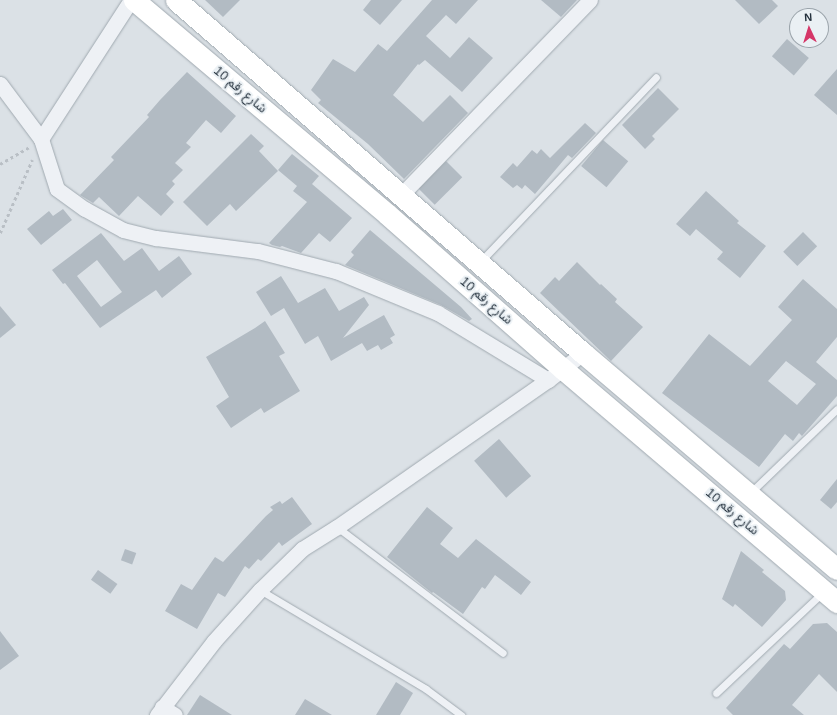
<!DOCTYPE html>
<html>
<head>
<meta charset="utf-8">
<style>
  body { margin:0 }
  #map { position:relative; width:837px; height:715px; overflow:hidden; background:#dbe1e6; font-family:Arial,"Noto Sans Arabic",sans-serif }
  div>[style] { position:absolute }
  .building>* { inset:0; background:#b2bbc3; transform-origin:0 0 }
  .path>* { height:2.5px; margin-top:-1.25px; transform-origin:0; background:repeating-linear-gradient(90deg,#b9bfc5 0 3px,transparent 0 6px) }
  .roads { filter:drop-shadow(0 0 1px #a0a9b0) drop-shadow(0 0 1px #a0a9b0) }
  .service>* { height:7px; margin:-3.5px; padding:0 3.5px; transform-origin:3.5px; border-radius:3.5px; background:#eef1f5 }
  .minor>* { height:15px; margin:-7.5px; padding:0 7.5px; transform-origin:7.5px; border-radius:7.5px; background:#eef1f5 }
  .secondary>* { height:21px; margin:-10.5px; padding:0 10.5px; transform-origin:10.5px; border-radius:10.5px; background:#fff }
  span { translate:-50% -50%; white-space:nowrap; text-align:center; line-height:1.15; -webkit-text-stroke:4px #eaf0f4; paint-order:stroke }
  .street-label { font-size:13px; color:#24313d }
  .north { position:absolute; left:789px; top:8px; width:40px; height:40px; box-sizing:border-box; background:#eaf0f4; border:1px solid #9ba4ab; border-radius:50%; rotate:356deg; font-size:11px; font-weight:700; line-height:16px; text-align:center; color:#24313d }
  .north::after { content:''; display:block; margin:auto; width:14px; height:18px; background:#d53668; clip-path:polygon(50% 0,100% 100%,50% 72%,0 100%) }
</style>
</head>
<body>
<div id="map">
  <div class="building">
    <div style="clip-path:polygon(205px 0,240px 0,223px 17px)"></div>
    <div style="clip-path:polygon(371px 0,402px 0,380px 25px,363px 10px)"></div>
    <div style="clip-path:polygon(432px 0,478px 0,456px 24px,446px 15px,426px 36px,450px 58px,469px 37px,493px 58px,462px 92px,425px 60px,419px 65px,418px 64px,393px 95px,423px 122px,450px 95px,468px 113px,404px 179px,368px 144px,318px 103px,321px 100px,311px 90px,333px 59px,355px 72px,378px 44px,387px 51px)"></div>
    <div style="clip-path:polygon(541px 0,577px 0,561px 17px)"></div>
    <div style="clip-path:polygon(735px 0,772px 0,778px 6px,759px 24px)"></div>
    <div style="left:787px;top:39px;width:29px;height:23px;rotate:41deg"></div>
    <div style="clip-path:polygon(837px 69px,837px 115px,814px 95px)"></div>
    <div style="clip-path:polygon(187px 72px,236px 116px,221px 133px,206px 120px,186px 143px,191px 147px,175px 163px,183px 170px,172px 181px,175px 184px,166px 194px,174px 202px,161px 216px,138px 196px,119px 216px,99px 197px,93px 203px,80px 195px,114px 160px,111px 157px,149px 117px,147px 115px,160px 100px)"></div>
    <div style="clip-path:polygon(658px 88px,679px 109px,652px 136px,655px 139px,645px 149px,622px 125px)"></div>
    <div style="clip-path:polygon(585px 123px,596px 133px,572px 158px,568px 155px,535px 194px,525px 185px,522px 189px,517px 185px,513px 188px,500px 177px,513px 163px,517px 167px,532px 150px,537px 154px,541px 149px,550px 158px)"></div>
    <div style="clip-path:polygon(251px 134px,264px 146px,259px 151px,278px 171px,236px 211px,230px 204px,207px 226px,183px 202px)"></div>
    <div style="left:603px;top:140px;width:33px;height:34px;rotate:40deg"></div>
    <div style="clip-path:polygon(292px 154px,319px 176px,312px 184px,352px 218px,330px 242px,319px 233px,301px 253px,282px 246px,280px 247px,272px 245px,269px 243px,307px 202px,293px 191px,297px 186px,278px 170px)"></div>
    <div style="left:446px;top:161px;width:23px;height:39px;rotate:45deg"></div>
    <div style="clip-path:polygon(706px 191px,739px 221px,737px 223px,766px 246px,740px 278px,717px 259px,723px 252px,696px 229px,690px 236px,676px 224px)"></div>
    <div style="clip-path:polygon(63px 209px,72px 220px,41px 245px,27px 229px,49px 211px,53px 216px)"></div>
    <div style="clip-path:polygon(370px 230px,461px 307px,472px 319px,469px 321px,441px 305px,345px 265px,354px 255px,351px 252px)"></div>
    <div style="left:803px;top:232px;width:20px;height:28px;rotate:45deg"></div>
    <div style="clip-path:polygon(evenodd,101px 233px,124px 261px,142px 248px,159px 271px,179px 256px,192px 274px,162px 298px,156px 290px,100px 328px,65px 283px,63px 284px,52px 270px,101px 233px,97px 260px,122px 292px,101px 307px,77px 276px,97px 260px)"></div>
    <div style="clip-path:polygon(577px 262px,600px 285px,601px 284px,617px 299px,615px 302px,643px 327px,611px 361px,540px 293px,555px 277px,559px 281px)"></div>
    <div style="clip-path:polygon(281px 276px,298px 303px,325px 288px,339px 311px,364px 297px,369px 305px,343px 338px,384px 315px,395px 335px,390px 338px,393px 343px,381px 350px,378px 345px,367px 351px,362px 343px,331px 361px,318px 336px,305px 344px,284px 308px,271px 316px,256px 292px)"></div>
    <div style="clip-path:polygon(evenodd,803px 279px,837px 309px,837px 337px,816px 362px,837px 380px,837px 396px,802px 436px,799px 433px,793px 441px,785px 434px,759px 467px,662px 393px,709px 334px,750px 366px,792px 320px,778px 307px,803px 279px,786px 361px,816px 384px,797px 405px,768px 381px,786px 361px)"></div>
    <div style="clip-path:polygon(0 306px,16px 325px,0 338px)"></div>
    <div style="clip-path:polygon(265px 321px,285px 353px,279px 356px,300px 391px,264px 413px,261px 408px,231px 428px,216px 406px,229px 397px,206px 357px,255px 328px)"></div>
    <div style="left:499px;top:439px;width:49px;height:33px;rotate:49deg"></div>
    <div style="clip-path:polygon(837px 479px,837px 502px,831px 509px,820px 500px)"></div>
    <div style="clip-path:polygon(292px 497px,312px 524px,282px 546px,279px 542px,261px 561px,258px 559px,249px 569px,245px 566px,225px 597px,218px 593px,197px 629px,165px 611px,181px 584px,192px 590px,215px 557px,223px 562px,266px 516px,273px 510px,270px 507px,280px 501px,282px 504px)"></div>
    <div style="clip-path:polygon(427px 507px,453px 528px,440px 544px,458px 558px,476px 539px,531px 582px,521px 595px,495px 575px,485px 589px,482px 587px,463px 614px,433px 592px,432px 593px,387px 557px)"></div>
    <div style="left:125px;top:549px;width:12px;height:12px;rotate:20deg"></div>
    <div style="clip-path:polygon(741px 551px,764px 570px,762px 572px,785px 591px,786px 600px,762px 627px,735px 604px,733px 607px,722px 599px)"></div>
    <div style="left:98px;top:570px;width:24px;height:12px;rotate:36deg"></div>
    <div style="clip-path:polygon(827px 623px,837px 632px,837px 692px,819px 674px,792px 705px,804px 715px,733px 715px,726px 708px,784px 644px,790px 649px,813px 624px)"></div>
    <div style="clip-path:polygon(0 631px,19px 656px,0 670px)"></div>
    <div style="clip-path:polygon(396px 682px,413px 693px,400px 715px,376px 715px)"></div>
    <div style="clip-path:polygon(200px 695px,232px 715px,187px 715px)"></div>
    <div style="clip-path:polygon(305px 699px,332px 715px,295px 715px)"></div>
  </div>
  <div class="path">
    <div style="left:0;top:164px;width:34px;rotate:-30deg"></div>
    <div style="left:0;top:233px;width:80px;rotate:-66.3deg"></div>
  </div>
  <div class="roads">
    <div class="service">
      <div style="left:480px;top:262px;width:255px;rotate:-46.4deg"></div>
      <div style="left:750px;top:493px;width:121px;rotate:-44deg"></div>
      <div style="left:337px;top:527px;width:208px;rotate:37.2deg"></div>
      <div style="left:260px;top:590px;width:193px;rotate:30.8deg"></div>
      <div style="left:426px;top:689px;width:44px;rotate:36.6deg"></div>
      <div style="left:716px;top:693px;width:147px;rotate:-43.3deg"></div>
    </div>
    <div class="minor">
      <div style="left:0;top:84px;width:69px;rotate:53.3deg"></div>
      <div style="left:41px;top:139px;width:52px;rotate:72.3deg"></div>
      <div style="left:57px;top:189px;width:34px;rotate:36deg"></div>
      <div style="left:85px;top:209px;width:43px;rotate:28.9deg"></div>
      <div style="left:123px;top:230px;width:34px;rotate:14deg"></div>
      <div style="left:156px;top:238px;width:103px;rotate:7.3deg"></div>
      <div style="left:258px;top:251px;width:81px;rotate:14.4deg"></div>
      <div style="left:336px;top:271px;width:110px;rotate:22.4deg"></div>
      <div style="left:438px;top:313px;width:129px;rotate:31.3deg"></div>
      <div style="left:41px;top:139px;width:166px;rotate:-57.1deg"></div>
      <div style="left:402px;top:194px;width:270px;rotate:-45.9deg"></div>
      <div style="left:162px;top:707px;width:15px;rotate:32deg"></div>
      <div style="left:157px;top:715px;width:93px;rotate:-52.4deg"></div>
      <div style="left:214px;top:641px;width:69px;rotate:-48deg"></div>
      <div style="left:260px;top:590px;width:59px;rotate:-44.3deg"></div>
      <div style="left:302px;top:549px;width:41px;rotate:-32.2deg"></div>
      <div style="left:337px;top:527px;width:257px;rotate:-34.9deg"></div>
      <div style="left:548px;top:380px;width:44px;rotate:-37.6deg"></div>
    </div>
    <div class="secondary">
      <div style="left:134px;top:0;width:331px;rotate:40.2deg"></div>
      <div style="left:387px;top:214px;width:235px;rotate:41.4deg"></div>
      <div style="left:563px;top:369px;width:360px;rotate:40.4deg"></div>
      <div style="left:176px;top:0;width:539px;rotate:40.94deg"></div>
      <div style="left:583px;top:353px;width:333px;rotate:40.4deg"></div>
    </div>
  </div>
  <div class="street-label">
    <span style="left:240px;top:90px;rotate:40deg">شارع رقم 10</span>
    <span style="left:486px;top:301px;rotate:41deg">شارع رقم 10</span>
    <span style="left:732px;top:512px;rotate:40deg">شارع رقم 10</span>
  </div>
  <div class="north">N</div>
</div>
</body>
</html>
